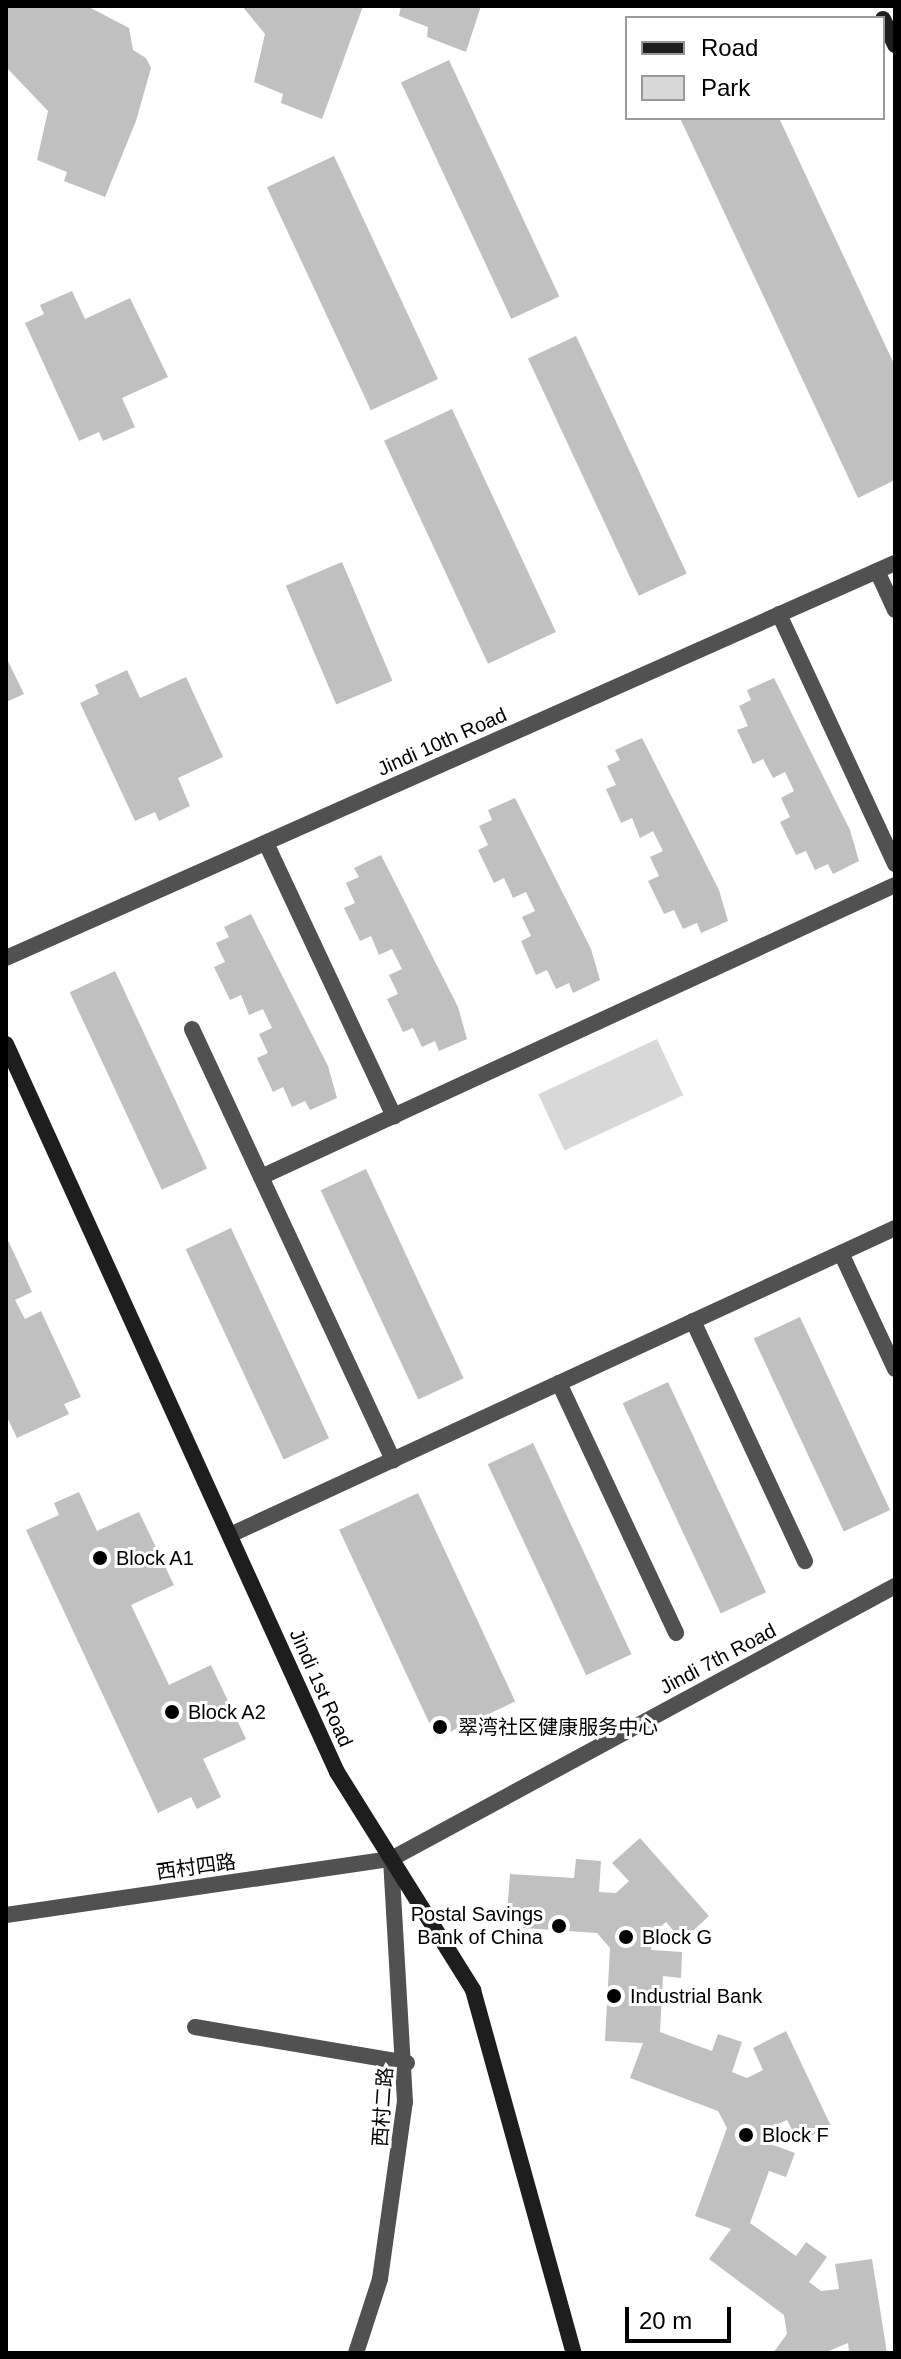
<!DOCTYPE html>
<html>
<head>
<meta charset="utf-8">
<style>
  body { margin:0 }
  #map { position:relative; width:901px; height:2359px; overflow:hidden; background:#fff; font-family:Arial,"Noto Sans SC",sans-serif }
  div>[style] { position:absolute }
  .green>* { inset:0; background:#d8d8d8; transform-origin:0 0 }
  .building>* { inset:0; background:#c0c0c0; transform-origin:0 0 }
  .lane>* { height:16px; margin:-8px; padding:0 8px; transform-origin:8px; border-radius:8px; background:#515151 }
  .street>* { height:16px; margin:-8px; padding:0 8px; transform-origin:8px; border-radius:8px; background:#515151 }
  .secondary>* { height:16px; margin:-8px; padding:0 8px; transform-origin:8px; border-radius:8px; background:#1e1e1e }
  .dots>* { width:22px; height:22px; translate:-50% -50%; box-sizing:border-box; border:4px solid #fff; border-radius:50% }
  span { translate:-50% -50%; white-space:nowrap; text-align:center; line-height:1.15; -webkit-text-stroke:6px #fff; paint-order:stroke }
  .street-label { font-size:20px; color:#000 }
  .poi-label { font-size:20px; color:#000 }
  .left { translate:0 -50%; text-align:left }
  .right { translate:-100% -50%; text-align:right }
  .frame { position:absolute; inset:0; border:8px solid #000; pointer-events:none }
  .legend { position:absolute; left:625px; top:16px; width:260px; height:104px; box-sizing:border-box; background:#fff; border:2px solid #999; margin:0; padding:10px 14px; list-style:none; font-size:24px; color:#000 }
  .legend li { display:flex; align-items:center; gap:16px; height:40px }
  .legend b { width:40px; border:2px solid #999 }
  .scale { position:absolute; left:625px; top:2307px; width:106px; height:36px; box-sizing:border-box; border:4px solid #000; border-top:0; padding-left:10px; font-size:24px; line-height:28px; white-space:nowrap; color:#000; -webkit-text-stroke:6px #fff; paint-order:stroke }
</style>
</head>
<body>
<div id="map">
  <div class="green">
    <div style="left:657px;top:1039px;width:62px;height:131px;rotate:65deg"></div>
  </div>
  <div class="building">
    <div style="clip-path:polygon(6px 6px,87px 6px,129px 28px,133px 50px,146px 58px,151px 68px,136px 121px,105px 197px,64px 181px,67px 172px,37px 160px,48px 111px,6px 67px)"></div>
    <div style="clip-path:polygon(242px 6px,363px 6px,322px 119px,281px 103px,283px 94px,254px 82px,265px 34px)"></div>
    <div style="clip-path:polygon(401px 6px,481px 6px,466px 52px,427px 37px,428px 27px,399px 16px)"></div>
    <div style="left:449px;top:60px;width:261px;height:53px;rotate:65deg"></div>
    <div style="clip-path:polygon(680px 118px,779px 118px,895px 366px,895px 480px,858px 498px)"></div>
    <div style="left:334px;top:156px;width:246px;height:74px;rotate:65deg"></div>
    <div style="clip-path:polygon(72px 291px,85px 319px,130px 298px,168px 377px,122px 398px,135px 427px,103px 441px,99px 432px,79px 441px,25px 323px,44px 314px,40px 305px)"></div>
    <div style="left:576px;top:336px;width:262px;height:53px;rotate:65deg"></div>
    <div style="left:452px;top:409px;width:246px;height:75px;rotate:65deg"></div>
    <div style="left:342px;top:562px;width:129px;height:61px;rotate:67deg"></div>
    <div style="clip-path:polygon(6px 657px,24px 694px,6px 702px)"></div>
    <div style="clip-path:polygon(127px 670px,140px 698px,186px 677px,223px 757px,178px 778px,190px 806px,159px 821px,155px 812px,135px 821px,80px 703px,99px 694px,95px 685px)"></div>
    <div style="clip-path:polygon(774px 678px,850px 830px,859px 861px,833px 874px,828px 864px,815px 870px,806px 851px,796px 855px,780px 822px,790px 817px,781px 798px,794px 791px,785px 772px,773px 778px,763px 759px,753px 764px,737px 730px,748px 726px,739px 706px,751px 700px,747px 690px)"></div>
    <div style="clip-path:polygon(642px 738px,719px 890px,728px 921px,701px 933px,697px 923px,683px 929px,674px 910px,664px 914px,648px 881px,659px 876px,650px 857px,663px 851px,653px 831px,640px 838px,632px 818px,621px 823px,606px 789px,616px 785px,607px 766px,620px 760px,615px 750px)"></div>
    <div style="clip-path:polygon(515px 798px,591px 949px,600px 980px,573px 993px,569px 983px,556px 989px,547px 970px,536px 975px,521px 941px,531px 936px,522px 917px,535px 911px,526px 892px,513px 898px,504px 878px,494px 883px,478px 850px,488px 845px,479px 826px,492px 820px,488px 810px)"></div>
    <div style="clip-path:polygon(381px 855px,458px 1007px,467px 1039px,439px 1051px,435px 1041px,422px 1047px,413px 1028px,403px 1032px,387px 999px,398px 994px,389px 975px,402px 969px,392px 949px,379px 955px,371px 936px,360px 941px,344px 908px,355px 903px,346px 883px,359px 877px,354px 868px)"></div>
    <div style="clip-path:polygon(251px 914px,328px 1066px,337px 1098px,310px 1110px,305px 1101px,292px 1107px,283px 1087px,273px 1092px,257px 1058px,268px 1053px,259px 1034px,272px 1028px,263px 1009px,249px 1015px,241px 995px,230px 1000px,214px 967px,225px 962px,216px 943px,229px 937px,224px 927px)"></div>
    <div style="left:115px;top:971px;width:218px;height:50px;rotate:65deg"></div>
    <div style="left:366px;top:1169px;width:231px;height:50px;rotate:65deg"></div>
    <div style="left:231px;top:1228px;width:232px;height:50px;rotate:65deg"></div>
    <div style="clip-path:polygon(6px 1236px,32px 1292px,15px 1300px,25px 1319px,41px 1311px,81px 1397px,64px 1404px,69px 1414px,17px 1438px,6px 1415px)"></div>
    <div style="left:800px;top:1317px;width:213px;height:51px;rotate:65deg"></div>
    <div style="left:668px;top:1382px;width:232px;height:50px;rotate:65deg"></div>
    <div style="left:533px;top:1443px;width:233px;height:50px;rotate:65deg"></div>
    <div style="clip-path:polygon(79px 1492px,97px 1531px,139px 1512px,174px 1585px,131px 1605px,169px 1685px,211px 1665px,246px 1739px,203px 1759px,221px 1797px,197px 1809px,191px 1797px,158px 1813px,26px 1530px,59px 1515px,54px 1503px)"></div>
    <div style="left:418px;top:1493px;width:230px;height:87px;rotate:65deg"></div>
    <div style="clip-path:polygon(640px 1838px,709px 1916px,682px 1941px,666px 1922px,652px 1934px,651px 1950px,682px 1952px,681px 1978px,663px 1976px,660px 2032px,712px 2051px,718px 2034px,742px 2042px,732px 2072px,747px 2078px,763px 2070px,753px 2048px,786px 2031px,831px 2126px,798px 2142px,787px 2120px,771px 2127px,765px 2142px,795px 2153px,786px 2177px,769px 2171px,750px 2223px,796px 2256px,806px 2242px,827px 2257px,809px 2282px,821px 2291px,839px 2289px,835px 2264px,872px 2259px,887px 2353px,849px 2353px,848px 2343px,824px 2353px,773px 2353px,787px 2334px,784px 2315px,709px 2259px,731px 2229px,695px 2216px,727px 2128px,718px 2111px,630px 2078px,643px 2043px,605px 2041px,610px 1948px,597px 1933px,523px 1928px,524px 1914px,507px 1913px,510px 1874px,574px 1878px,576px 1859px,601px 1861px,599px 1892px,616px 1893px,629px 1881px,612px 1863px)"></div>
  </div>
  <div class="lane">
    <div style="left:877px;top:571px;width:43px;rotate:65.2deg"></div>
    <div style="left:779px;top:614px;width:276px;rotate:65.1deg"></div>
    <div style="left:266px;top:843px;width:302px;rotate:64.9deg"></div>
    <div style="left:192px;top:1029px;width:476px;rotate:65deg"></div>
    <div style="left:261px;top:1177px;width:698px;rotate:-24.73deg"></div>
    <div style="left:841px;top:1253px;width:128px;rotate:65deg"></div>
    <div style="left:693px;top:1321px;width:265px;rotate:65deg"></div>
    <div style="left:559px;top:1383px;width:276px;rotate:64.9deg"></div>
    <div style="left:230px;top:1535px;width:732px;rotate:-24.78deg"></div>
    <div style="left:195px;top:2027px;width:215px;rotate:9.6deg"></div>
  </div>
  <div class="street">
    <div style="left:6px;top:958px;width:973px;rotate:-23.96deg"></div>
    <div style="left:6px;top:1915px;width:389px;rotate:-8.3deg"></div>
    <div style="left:391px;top:1859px;width:573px;rotate:-28.44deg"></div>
    <div style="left:356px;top:2353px;width:78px;rotate:-72deg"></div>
    <div style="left:380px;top:2279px;width:179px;rotate:-82deg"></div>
    <div style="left:405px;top:2102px;width:243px;rotate:-93.3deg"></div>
  </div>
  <div class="secondary">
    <div style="left:883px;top:19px;width:29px;rotate:65deg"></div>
    <div style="left:6px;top:1044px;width:800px;rotate:65.55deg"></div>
    <div style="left:337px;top:1772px;width:257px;rotate:58deg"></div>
    <div style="left:473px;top:1990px;width:377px;rotate:74.5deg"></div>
  </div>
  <div class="dots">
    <div style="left:100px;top:1558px;background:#000"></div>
    <div style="left:172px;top:1712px;background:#000"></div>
    <div style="left:440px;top:1727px;background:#000"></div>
    <div style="left:559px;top:1926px;background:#000"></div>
    <div style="left:626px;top:1937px;background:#000"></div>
    <div style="left:614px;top:1996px;background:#000"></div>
    <div style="left:746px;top:2135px;background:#000"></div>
  </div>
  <div class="street-label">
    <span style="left:442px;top:742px;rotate:-24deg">Jindi 10th Road</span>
    <span style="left:718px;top:1659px;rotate:-28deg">Jindi 7th Road</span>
    <span style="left:321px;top:1688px;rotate:66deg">Jindi 1st Road</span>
    <span style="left:196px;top:1867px;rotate:-8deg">西村四路</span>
    <span style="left:383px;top:2107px;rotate:-86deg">西村二路</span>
  </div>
  <div class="poi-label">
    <span class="left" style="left:116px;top:1558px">Block A1</span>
    <span class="left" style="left:188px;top:1712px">Block A2</span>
    <span class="left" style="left:458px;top:1727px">翠湾社区健康服务中心</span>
    <span class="right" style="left:543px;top:1926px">Postal Savings<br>Bank of China</span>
    <span class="left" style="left:642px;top:1937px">Block G</span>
    <span class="left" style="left:630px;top:1996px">Industrial Bank</span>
    <span class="left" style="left:762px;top:2135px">Block F</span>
  </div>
  <div class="frame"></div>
  <ul class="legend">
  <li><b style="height:10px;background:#1e1e1e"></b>Road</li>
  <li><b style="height:22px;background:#d8d8d8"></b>Park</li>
  </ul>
  <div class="scale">20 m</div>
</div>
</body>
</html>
